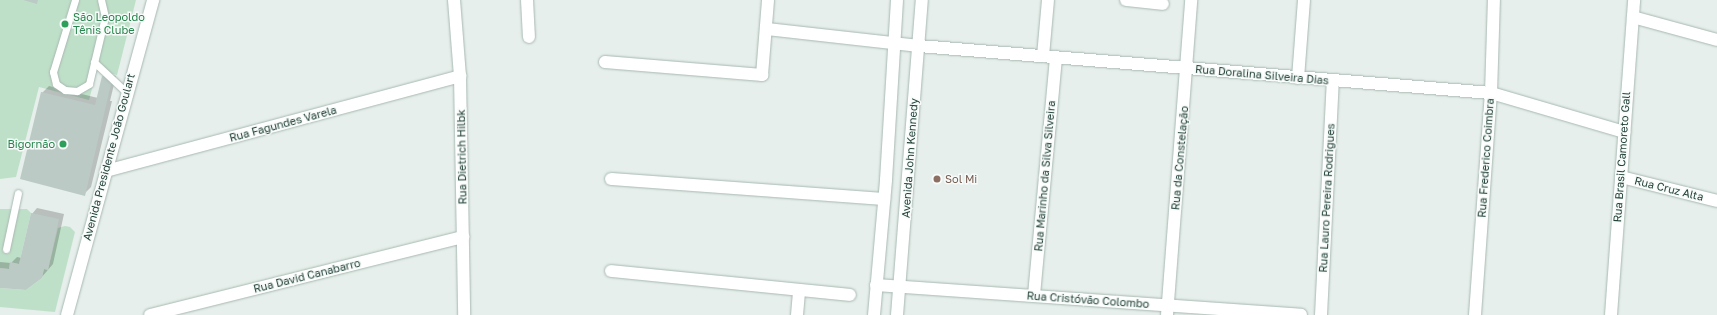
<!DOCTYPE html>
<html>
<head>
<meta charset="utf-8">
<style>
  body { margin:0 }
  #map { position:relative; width:1717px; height:315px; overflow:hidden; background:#e6efeb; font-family:"Golos Text",sans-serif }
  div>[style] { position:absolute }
  .green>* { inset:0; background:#bfe0c8 }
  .shadow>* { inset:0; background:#0003 }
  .building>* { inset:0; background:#bbcac4 }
  .roads { filter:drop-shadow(0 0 1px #a8b8b2) drop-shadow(0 0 1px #a8b8b2) }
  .lane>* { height:7px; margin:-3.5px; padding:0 3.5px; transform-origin:3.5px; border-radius:3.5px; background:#fff }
  .street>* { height:12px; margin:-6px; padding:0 6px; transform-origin:6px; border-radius:6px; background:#fff }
  .secondary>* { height:12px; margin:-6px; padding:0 6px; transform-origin:6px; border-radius:6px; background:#fff }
  .dots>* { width:11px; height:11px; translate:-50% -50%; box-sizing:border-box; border:2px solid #f7fbf9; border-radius:50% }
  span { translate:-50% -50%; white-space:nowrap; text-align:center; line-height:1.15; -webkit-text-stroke:3px #f7fbf9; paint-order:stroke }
  .leisure-label { font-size:11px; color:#27864d }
  .left { translate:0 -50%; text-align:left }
  .right { translate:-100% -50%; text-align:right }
  .street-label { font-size:11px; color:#24423a }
  .education-label { font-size:11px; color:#785e54 }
</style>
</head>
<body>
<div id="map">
  <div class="green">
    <div style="clip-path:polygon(0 0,136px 0,117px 75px,97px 70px,89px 100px,39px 87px,16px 177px,0 179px)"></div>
    <div style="clip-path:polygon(0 209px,27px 209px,31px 213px,19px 264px,10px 262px,9px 269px,0 268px)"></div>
    <div style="clip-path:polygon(65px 226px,70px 227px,75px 232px,55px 312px,0 307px,0 288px,26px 290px,42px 278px,44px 269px,48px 270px,58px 228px)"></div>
  </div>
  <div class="shadow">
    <div style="clip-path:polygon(107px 73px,116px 76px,110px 101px,112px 101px,91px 187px,84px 194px,42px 93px,49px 86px,98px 98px,103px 77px)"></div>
    <div style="clip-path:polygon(37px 208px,64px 214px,53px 264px,41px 278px,0 287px,0 262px,11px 263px,17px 257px,22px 258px,32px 214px)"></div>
  </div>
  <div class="building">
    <div style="clip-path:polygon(23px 0,38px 0,37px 4px)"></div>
    <div style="clip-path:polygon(102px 76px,112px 80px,85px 196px,20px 179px,41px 92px,95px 105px)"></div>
    <div style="clip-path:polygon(31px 213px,59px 219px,48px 270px,44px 269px,42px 278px,26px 290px,0 288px,0 268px,9px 269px,10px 262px,19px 264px)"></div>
  </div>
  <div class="roads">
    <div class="lane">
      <div style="left:75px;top:0;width:75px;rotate:107deg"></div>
      <div style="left:53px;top:72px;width:12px;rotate:76deg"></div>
      <div style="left:56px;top:84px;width:11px;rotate:34deg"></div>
      <div style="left:65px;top:90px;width:12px;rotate:5deg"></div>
      <div style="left:77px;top:91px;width:14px;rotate:-30deg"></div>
      <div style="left:89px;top:84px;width:69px;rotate:-76.6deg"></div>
      <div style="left:105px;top:17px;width:17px;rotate:-103deg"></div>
      <div style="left:94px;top:62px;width:45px;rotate:43.2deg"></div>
      <div style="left:6px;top:249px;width:57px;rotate:-77.9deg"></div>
    </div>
    <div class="street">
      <div style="left:454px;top:0;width:76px;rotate:85.5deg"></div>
      <div style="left:460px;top:76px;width:239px;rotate:89deg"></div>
      <div style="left:527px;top:0;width:37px;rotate:87deg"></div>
      <div style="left:1126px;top:0;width:37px;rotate:6deg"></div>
      <div style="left:1633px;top:17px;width:87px;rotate:15.3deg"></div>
      <div style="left:767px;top:29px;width:153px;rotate:6.4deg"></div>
      <div style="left:919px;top:46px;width:574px;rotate:4.7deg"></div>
      <div style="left:1491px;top:93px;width:139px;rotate:16.3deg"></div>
      <div style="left:1043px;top:56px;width:56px;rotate:-84.9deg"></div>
      <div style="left:605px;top:62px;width:158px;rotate:4.7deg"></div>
      <div style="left:762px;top:75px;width:75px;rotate:-85.4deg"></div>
      <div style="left:1298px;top:78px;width:78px;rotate:-85.6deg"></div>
      <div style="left:106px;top:171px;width:367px;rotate:-15deg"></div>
      <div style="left:1621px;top:177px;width:99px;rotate:14deg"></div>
      <div style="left:611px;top:179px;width:274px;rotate:4.2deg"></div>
      <div style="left:611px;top:271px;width:240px;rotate:5.7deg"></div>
      <div style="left:876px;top:285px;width:426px;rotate:4deg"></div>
      <div style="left:1034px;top:295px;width:239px;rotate:-84.7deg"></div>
      <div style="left:150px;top:315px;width:323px;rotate:-14deg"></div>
      <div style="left:797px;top:315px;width:25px;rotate:-85deg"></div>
      <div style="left:1167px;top:315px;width:316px;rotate:-85.6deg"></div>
      <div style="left:1321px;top:315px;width:234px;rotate:-87.1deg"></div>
      <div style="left:1475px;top:315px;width:223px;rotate:-85.9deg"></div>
      <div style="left:1491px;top:93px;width:93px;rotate:-88.2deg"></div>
    </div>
    <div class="secondary">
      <div style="left:67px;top:315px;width:327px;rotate:-74.7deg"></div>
      <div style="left:874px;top:315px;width:136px;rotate:-84.9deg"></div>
      <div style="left:886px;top:180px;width:180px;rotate:-86.5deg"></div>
      <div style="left:897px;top:315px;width:316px;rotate:-85.5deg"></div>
      <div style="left:1611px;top:315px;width:316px;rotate:-85.8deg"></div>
    </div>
  </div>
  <div class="dots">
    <div style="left:65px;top:24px;background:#2e9e5b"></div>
    <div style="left:63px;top:144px;background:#2e9e5b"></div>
    <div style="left:937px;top:179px;background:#8d6e63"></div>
  </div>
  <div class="leisure-label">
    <span class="left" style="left:73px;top:24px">São Leopoldo<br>Tênis Clube</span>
    <span class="right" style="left:55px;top:144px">Bigornão</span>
  </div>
  <div class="street-label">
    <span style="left:1262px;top:75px;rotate:5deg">Rua Doralina Silveira Dias</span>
    <span style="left:283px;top:124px;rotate:-15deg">Rua Fagundes Varela</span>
    <span style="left:109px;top:157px;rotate:-75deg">Avenida Presidente João Goulart</span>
    <span style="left:462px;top:157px;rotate:-91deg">Rua Dietrich Hilbk</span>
    <span style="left:1622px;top:157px;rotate:-86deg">Rua Brasil Camoreto Gall</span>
    <span style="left:910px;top:158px;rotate:-86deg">Avenida John Kennedy</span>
    <span style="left:1180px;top:158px;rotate:-85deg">Rua da Constelação</span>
    <span style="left:1486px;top:158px;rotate:-86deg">Rua Frederico Coimbra</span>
    <span style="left:1045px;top:176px;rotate:-85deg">Rua Marinho da Silva Silveira</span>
    <span style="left:1669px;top:189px;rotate:14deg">Rua Cruz Alta</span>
    <span style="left:1327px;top:198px;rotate:-87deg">Rua Lauro Pereira Rodrigues</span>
    <span style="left:307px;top:276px;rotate:-14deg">Rua David Canabarro</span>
    <span style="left:1088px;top:300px;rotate:4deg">Rua Cristóvão Colombo</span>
  </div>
  <div class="education-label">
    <span class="left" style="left:945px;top:179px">Sol Mi</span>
  </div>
</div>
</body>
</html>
